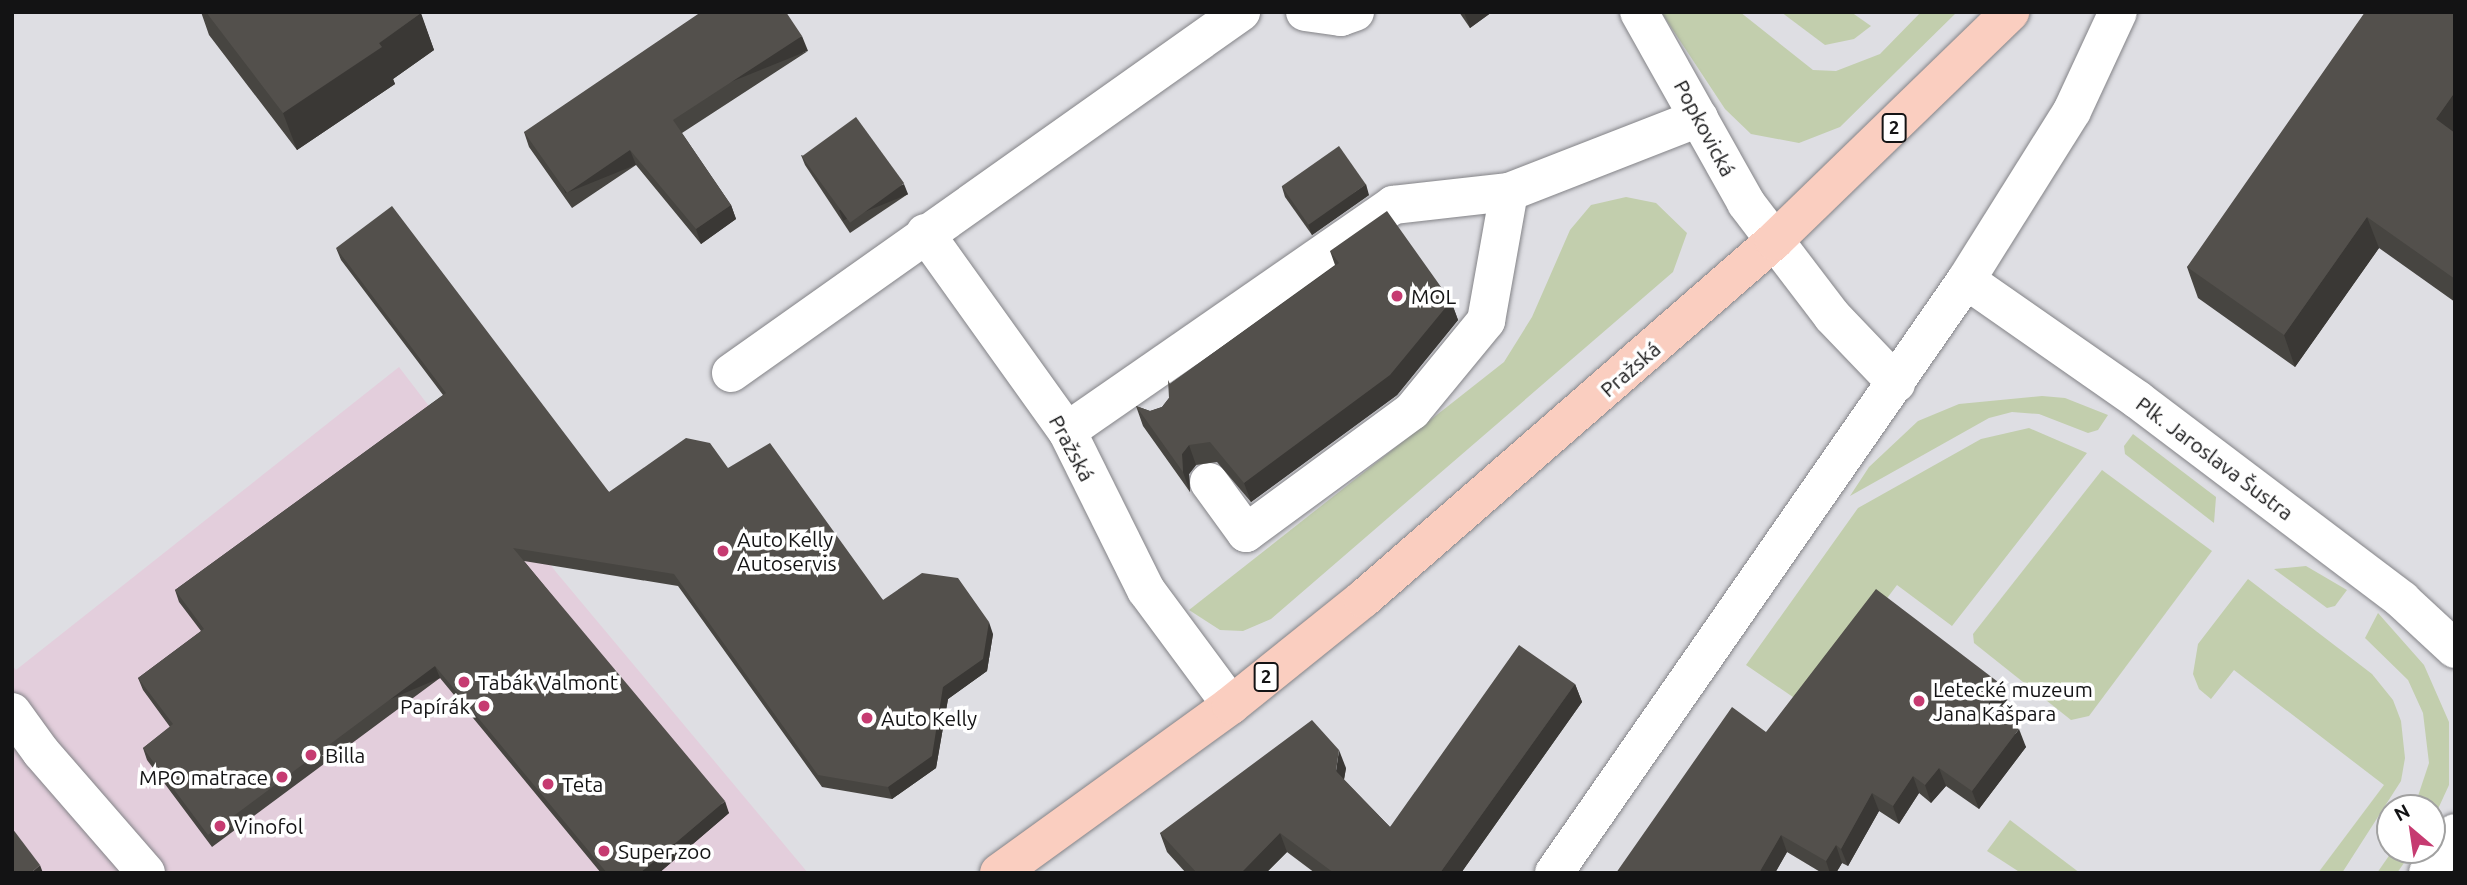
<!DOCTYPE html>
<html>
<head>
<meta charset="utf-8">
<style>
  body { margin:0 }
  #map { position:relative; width:2467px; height:885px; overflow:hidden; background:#dedee3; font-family:Ubuntu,sans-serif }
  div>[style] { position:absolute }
  .commercial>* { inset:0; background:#e3cedc }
  .green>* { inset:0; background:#c2cead }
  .roads { filter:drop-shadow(0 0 2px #838387) drop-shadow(0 0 2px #838387) }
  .minor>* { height:38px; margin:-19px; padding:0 19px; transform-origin:19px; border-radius:19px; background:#fff }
  .major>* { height:38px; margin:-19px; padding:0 19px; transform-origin:19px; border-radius:19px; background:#facec0 }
  .wall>* { inset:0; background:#474541 }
  .shaded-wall>* { inset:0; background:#3a3835; transform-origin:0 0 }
  .building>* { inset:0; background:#53504c; transform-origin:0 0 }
  .dots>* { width:19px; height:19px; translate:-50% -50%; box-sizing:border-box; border:4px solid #fff; border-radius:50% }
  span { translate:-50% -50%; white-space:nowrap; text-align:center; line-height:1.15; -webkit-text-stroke:7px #fff; paint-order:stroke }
  .shield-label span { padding:2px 5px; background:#fff; border:2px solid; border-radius:5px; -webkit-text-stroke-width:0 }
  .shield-label { font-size:19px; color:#131314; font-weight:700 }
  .street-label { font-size:21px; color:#131314 }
  .poi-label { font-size:21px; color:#131314 }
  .left { translate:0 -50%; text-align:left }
  .right { translate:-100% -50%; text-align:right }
  .frame { position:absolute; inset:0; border:14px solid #131314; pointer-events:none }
  .north { position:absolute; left:2376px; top:794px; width:70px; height:70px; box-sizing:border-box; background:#fff; border:2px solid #a1a1a1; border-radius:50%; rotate:331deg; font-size:19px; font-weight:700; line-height:28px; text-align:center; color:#131314 }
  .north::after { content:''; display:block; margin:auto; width:24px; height:32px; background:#c63b71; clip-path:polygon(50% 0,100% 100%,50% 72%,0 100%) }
</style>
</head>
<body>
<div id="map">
  <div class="commercial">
    <div style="clip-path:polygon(399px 367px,556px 572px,808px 873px,12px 873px,12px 665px,16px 670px)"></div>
  </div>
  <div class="green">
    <div style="clip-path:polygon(1661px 12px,1740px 12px,1813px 70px,1836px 71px,1880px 54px,1921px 12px,1957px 12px,1840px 127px,1799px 143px,1751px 134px,1725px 109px)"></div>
    <div style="clip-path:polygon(1781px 12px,1851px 12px,1871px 26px,1854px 39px,1825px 45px)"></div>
    <div style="clip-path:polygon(1626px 197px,1656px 203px,1687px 233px,1673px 272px,1271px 619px,1243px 631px,1220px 630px,1189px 610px,1504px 362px,1532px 317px,1570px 230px,1591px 205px)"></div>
    <div style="clip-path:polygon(2042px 396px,2065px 398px,2108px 415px,2098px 430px,2088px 433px,2039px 414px,2012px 412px,1989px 418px,1850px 496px,1869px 467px,1918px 421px,1959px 404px)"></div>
    <div style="clip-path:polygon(2029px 428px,2087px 453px,1952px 626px,1897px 585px,1806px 706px,1746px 665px,1858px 508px,1981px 439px)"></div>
    <div style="clip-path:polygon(2133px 434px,2216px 497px,2214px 523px,2125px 454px,2124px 446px)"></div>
    <div style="clip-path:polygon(2102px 470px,2212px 551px,2089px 716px,2071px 720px,1974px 643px,1973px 634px)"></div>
    <div style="clip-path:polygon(2306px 566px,2347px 590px,2335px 606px,2327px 608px,2274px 569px)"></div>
    <div style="clip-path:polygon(2248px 579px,2372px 674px,2393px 700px,2401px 721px,2405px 758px,2401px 781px,2342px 873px,2318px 873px,2384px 785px,2234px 670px,2211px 699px,2199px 689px,2193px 674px,2198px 644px)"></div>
    <div style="clip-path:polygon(2378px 613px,2424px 665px,2449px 722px,2449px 785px,2432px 822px,2432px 808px,2414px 808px,2429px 763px,2423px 713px,2408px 680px,2365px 638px)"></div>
    <div style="clip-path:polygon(2010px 820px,2080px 873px,2021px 873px,1987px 851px)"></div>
    <div style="clip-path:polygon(2393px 850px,2413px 850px,2397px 873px,2377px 873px)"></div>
  </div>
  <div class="roads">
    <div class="minor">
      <div style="left:1305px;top:12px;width:36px;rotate:8deg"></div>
      <div style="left:1341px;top:17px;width:15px;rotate:-20deg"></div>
      <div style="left:1639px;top:12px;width:219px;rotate:60.7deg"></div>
      <div style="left:1746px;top:203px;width:142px;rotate:52.7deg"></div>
      <div style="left:1832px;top:316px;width:93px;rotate:46.3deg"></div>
      <div style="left:925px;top:233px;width:244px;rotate:54.4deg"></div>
      <div style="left:1067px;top:431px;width:178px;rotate:63.6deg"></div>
      <div style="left:1146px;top:590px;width:143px;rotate:53.5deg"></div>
      <div style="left:1966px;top:280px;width:210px;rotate:34.9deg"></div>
      <div style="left:2138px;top:400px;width:331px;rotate:37.1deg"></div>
      <div style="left:2402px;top:600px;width:72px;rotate:42.8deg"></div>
      <div style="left:731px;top:373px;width:625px;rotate:-35.29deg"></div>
      <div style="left:1067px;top:431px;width:397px;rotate:-34.7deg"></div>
      <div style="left:1393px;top:205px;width:117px;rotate:-6.4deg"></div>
      <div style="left:1509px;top:192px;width:204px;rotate:-21.3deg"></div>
      <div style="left:1209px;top:482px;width:63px;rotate:54deg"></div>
      <div style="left:1246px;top:533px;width:206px;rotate:-36.3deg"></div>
      <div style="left:1412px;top:411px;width:117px;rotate:-50.6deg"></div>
      <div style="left:1486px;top:321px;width:131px;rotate:-79.9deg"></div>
      <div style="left:12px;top:712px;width:49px;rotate:54.1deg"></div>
      <div style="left:41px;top:752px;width:160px;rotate:49deg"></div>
      <div style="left:1554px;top:873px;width:722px;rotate:-55.21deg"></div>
      <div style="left:1966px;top:280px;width:199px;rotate:-57.9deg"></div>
      <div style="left:2072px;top:111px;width:109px;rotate:-65.1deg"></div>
      <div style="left:2428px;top:873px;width:48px;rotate:-56deg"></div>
    </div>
    <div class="major">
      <div style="left:999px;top:873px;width:286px;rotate:-35.9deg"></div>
      <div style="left:1231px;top:705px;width:169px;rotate:-38.8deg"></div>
      <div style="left:1363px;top:599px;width:545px;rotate:-41.06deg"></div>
      <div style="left:1774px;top:241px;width:329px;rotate:-44.1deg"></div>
    </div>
  </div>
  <div class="wall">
    <div style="clip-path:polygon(201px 12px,420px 12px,434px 50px,393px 79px,395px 84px,297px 150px,209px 35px)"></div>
    <div style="clip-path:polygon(1459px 12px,1492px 12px,1470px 28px)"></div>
    <div style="clip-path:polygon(2455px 12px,2455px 302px,2379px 248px,2295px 367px,2198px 298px,2187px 267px)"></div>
    <div style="clip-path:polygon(808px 51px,682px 133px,731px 205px,736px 219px,701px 244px,636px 165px,572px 208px,529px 147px,524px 132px)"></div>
    <div style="clip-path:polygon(801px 155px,908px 194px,850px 233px,805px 165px)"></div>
    <div style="clip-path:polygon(1282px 187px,1369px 195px,1312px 235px,1285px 197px)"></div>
    <div style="clip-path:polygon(336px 248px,609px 492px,728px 468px,883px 600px,993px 634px,987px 671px,948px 699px,936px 768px,892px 799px,822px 787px,678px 586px,524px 561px,729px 813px,659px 873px,601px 873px,440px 678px,212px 847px,147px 760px,143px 748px,170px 727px,143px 690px,138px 678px,201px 631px,179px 602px,175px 590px,443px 395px,341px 260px)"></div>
    <div style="clip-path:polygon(1330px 251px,1451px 301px,1458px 320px,1397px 395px,1251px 502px,1217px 462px,1196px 465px,1189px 474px,1190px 492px,1143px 426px,1136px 406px,1150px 411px,1162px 407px,1169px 398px,1170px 384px,1335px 265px)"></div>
    <div style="clip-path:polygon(1575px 684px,1582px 702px,1461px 873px,1315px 873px,1287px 852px,1266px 873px,1186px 873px,1167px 852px,1160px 833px,1346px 768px,1344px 780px,1390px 827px)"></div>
    <div style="clip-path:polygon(2002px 685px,2008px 702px,2000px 714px,2026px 747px,1979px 809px,1946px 786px,1931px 803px,1919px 793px,1899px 824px,1879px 811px,1848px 866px,1842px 863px,1836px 873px,1822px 873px,1787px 852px,1775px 873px,1616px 873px,1766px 732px)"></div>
  </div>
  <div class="shaded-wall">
    <div style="clip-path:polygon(1464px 12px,1492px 12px,1470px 28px)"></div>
    <div style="clip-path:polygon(421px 13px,434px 50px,393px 79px,395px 84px,297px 150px,283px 113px)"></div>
    <div style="left:802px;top:36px;width:16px;height:154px;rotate:68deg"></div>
    <div style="clip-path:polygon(2455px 92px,2455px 140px,2436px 119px)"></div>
    <div style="left:630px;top:150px;width:16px;height:76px;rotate:68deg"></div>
    <div style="left:904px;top:184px;width:11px;height:70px;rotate:68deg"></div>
    <div style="clip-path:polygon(1366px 184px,1369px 195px,1312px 235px,1308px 224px)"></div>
    <div style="clip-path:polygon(731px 205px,736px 219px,701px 244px,696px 229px)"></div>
    <div style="clip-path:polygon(2367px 217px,2379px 248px,2295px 367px,2284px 335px)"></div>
    <div style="clip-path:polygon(1451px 301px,1458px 320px,1397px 395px,1251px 502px,1244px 483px)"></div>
    <div style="clip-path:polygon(1189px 445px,1196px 465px,1189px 474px,1190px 492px,1183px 472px,1182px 454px)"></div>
    <div style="clip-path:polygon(989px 622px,993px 634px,987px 671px,948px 699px,936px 768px,892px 799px,888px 787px,943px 687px)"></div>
    <div style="left:435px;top:666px;width:13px;height:283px;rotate:67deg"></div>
    <div style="clip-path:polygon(1575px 684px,1582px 702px,1461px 873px,1440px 873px)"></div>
    <div style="clip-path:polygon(2002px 685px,2008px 702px,1994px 721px,1988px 704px)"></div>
    <div style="clip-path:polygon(2019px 729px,2026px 747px,1979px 809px,1972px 791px)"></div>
    <div style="clip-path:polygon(1339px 750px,1346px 768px,1342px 789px,1336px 771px)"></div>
    <div style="clip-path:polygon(1939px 768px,1946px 786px,1931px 803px,1925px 785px)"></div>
    <div style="clip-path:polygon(1913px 776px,1919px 793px,1899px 824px,1893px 806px)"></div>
    <div style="clip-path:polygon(1872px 793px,1879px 811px,1848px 866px,1841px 849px)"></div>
    <div style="clip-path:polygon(725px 801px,729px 813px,659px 873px,640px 873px)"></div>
    <div style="clip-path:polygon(1280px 833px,1287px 852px,1266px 873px,1241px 873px)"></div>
    <div style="clip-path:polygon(1781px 835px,1787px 852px,1775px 873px,1759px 873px)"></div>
    <div style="clip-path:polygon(1836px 845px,1842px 863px,1836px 873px,1830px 873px,1826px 861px)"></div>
    <div style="clip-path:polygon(40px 865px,43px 873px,31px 873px)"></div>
  </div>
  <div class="building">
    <div style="clip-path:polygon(206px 12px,420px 12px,421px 13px,379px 43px,382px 47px,283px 113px)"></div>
    <div style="clip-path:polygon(701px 12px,786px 12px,802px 36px,673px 120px,731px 205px,696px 229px,630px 150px,567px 193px,524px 132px)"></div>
    <div style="clip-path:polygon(2365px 12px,2455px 12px,2455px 92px,2436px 119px,2455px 133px,2455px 279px,2367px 217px,2284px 335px,2187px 267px)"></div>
    <div style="left:856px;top:117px;width:82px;height:67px;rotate:54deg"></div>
    <div style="left:1339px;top:146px;width:47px;height:70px;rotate:55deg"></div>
    <div style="clip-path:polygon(392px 206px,609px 492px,686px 438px,710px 443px,728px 468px,770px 443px,883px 600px,922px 573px,958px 578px,989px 622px,983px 659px,943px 687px,932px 756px,888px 787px,818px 775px,674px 574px,513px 548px,725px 801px,640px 873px,607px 873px,435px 666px,208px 835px,143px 748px,173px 724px,138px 678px,204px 629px,175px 590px,446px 393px,336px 248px)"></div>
    <div style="clip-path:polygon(1387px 211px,1451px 301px,1390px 375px,1244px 483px,1210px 442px,1189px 445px,1182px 454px,1183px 472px,1136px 406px,1150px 411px,1162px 407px,1169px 398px,1168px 380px,1170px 384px,1339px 263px,1330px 251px)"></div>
    <div style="clip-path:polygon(1876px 589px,2002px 685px,1988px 704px,2019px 729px,1972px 791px,1939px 768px,1925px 785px,1913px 776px,1893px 806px,1872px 793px,1841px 849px,1836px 845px,1826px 861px,1781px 835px,1759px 873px,1616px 873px,1732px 707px,1766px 732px)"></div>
    <div style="clip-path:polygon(1519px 645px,1575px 684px,1440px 873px,1334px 873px,1280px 833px,1241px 873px,1197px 873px,1160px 833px,1312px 720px,1339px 750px,1336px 771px,1390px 827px)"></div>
    <div style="clip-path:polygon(12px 828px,40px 865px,31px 873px,12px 873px)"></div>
  </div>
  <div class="dots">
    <div style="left:1397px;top:296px;background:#c63b71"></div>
    <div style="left:723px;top:551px;background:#c63b71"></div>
    <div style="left:464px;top:682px;background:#c63b71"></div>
    <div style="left:1919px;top:701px;background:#c63b71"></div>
    <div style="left:484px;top:706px;background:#c63b71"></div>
    <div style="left:867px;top:718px;background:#c63b71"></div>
    <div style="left:311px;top:755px;background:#c63b71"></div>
    <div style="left:282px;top:777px;background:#c63b71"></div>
    <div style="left:548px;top:784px;background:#c63b71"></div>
    <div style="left:220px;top:826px;background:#c63b71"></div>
    <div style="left:604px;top:851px;background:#c63b71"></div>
  </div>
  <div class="shield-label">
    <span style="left:1894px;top:128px">2</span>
    <span style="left:1266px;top:677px">2</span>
  </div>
  <div class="street-label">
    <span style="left:1705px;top:128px;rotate:62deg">Popkovická</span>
    <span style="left:1630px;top:369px;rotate:-41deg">Pražská</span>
    <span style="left:1072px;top:448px;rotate:62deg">Pražská</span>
    <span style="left:2215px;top:458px;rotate:37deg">Plk. Jaroslava Šustra</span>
  </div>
  <div class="poi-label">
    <span class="left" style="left:1411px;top:296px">MOL</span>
    <span class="left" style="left:737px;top:551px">Auto Kelly<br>Autoservis</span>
    <span class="left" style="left:478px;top:682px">Tabák Valmont</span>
    <span class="left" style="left:1933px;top:701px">Letecké muzeum<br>Jana Kašpara</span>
    <span class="right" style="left:470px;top:706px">Papírák</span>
    <span class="left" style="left:881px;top:718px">Auto Kelly</span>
    <span class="left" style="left:325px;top:755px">Billa</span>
    <span class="right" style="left:268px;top:777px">MPO matrace</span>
    <span class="left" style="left:562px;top:784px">Teta</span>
    <span class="left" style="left:234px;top:826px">Vinofol</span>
    <span class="left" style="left:618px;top:851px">Super zoo</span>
  </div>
  <div class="frame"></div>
  <div class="north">N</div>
</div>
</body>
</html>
